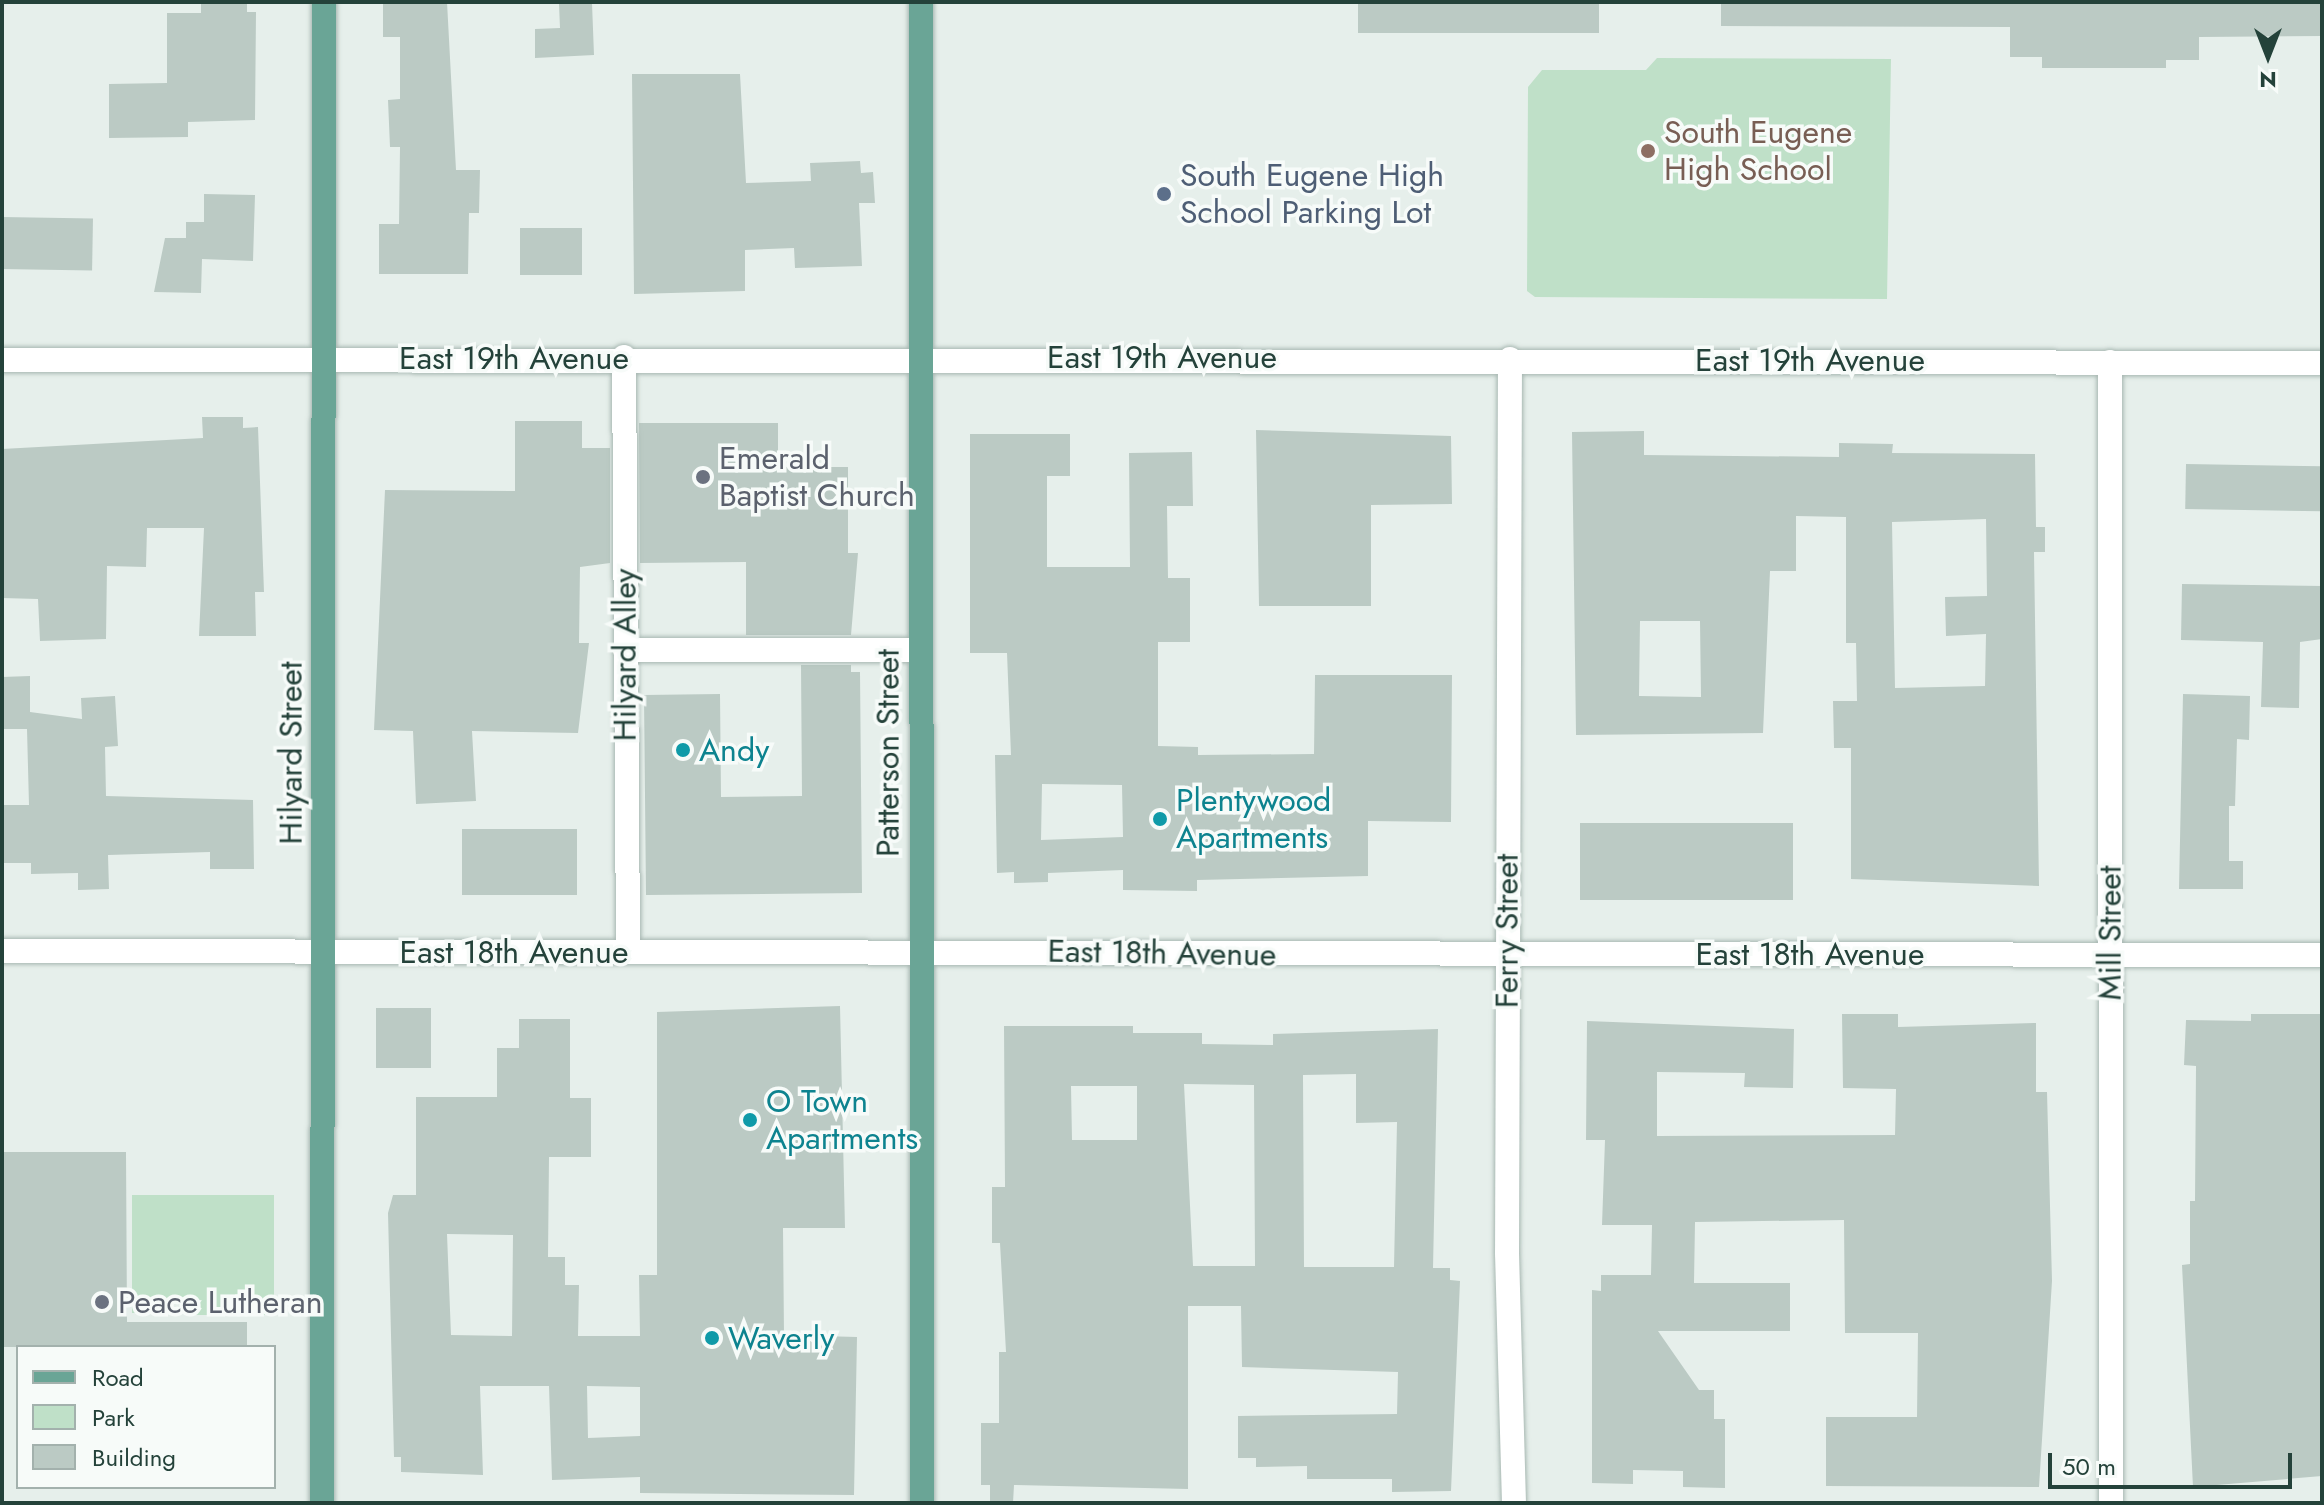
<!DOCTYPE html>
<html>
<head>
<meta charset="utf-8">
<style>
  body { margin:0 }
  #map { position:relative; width:2324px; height:1505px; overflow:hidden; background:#e6efeb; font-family:Jost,sans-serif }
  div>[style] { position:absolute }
  .green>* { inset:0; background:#bfe0c8 }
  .building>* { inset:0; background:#bbcac4; transform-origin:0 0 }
  .roads { filter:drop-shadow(0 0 2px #a8b8b2) drop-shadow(0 0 2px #a8b8b2) }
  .street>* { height:24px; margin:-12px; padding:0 12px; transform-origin:12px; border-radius:12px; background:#fff }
  .secondary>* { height:24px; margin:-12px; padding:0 12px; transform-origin:12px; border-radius:12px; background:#fff }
  .primary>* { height:24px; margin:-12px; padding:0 12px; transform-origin:12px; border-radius:12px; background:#6aa596 }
  .dots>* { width:22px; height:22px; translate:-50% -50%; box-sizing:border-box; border:4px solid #f7fbf9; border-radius:50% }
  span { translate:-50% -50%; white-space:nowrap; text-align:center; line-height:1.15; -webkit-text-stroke:7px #f7fbf9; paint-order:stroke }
  .education-label { font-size:32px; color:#785e54 }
  .left { translate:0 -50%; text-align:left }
  .service-label { font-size:32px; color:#4e5e75 }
  .street-label { font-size:32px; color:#24423a }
  .worship-label { font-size:32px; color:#5b616d }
  .culture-label { font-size:32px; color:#0d838f }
  .frame { position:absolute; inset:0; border:4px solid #24423a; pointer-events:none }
  .legend { position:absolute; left:16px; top:1345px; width:260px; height:144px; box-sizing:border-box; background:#f7fbf9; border:2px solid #a3b1ad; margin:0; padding:10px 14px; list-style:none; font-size:24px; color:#24423a }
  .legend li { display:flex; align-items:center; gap:16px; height:40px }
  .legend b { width:40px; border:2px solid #a3b1ad }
  .north { position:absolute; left:2228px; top:16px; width:80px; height:80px; -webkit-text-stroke:6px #f7fbf9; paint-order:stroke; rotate:180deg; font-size:22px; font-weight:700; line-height:32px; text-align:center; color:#24423a }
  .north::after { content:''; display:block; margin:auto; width:28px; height:36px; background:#24423a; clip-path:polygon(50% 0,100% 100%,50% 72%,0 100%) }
  .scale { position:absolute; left:2048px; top:1453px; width:244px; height:36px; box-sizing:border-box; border:4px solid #24423a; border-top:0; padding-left:10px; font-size:24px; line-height:28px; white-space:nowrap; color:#24423a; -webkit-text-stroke:6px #f7fbf9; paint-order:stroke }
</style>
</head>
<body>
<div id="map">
  <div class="green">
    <div style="clip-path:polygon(1657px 58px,1891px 59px,1887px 299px,1535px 297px,1527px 291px,1528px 87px,1542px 70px,1646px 70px)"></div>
    <div style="clip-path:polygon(132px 1195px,274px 1195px,274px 1315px,191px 1315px,191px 1300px,163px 1300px,162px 1313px,132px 1313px)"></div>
  </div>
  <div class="building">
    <div style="clip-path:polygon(201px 2px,247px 2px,247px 12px,256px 12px,255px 120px,188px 122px,188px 137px,109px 138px,109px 84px,167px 83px,167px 13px,201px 13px)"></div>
    <div style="clip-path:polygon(383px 2px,447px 2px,456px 170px,480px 170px,479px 213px,469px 213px,468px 274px,379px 274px,379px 224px,399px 224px,400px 147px,390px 147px,388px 100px,400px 99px,400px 37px,383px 37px)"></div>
    <div style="left:1358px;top:2px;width:241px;height:31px"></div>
    <div style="clip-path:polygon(1721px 2px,2322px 2px,2322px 36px,2199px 37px,2199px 60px,2166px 60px,2166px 68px,2042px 68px,2042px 57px,2010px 57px,2010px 27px,1721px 26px)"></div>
    <div style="clip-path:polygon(592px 3px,594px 55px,535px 58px,535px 29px,560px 28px,559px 4px)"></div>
    <div style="clip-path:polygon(632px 74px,740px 74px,746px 183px,811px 181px,810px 163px,860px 161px,861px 173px,873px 172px,875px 203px,859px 203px,862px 266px,795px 268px,794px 248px,745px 250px,745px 291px,634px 294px)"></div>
    <div style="clip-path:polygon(204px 194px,255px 195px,253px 261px,202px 259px,201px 293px,154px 292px,165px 238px,186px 238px,186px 222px,204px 222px)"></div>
    <div style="left:2px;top:217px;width:91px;height:52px;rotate:1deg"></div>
    <div style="left:520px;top:228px;width:62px;height:47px"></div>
    <div style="clip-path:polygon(202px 417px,243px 417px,243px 428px,258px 427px,264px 592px,255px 592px,256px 636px,199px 636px,204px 528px,147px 528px,146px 567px,107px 566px,106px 639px,40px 641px,38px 599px,2px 598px,2px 449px,203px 438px)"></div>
    <div style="clip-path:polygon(515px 421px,582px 421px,582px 448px,610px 448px,610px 563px,580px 567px,579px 643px,589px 643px,578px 733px,472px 731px,476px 801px,416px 804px,413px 731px,374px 730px,385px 490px,515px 491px)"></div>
    <div style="clip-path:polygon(639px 423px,778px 423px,778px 467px,848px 467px,848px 553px,858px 553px,851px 635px,746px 635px,746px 562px,640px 563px)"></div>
    <div style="clip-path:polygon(1256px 430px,1451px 436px,1452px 504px,1371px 505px,1371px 606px,1259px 606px)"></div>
    <div style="clip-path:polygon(evenodd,1644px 431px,1644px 455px,1839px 457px,1839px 443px,1893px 444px,1892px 453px,2035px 454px,2036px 527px,2045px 527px,2045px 552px,2034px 552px,2039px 886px,1851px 879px,1851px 748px,1834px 748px,1833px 701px,1857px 701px,1856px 643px,1846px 643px,1846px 517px,1796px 516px,1796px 571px,1770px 571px,1763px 733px,1576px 735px,1572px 432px,1644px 431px,1986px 519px,1987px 596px,1945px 597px,1946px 636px,1986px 634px,1985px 686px,1895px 688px,1892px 522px,1986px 519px,1644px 431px,1640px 621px,1700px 621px,1701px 697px,1639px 696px,1640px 621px)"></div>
    <div style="clip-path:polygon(evenodd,970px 434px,1070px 434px,1070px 476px,1047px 476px,1047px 567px,1130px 567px,1129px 453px,1192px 452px,1193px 506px,1167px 506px,1168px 578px,1190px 578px,1190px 642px,1158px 642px,1158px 746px,1198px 747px,1198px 755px,1314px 754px,1315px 675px,1452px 675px,1451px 822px,1368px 821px,1368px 876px,1197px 880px,1197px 891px,1123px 890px,1123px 870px,1048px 873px,1048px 882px,1014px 883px,1014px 872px,997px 873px,995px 755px,1011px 755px,1007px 653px,970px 653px,970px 434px,1042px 784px,1122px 785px,1123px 837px,1041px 840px,1042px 784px)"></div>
    <div style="left:2186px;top:464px;width:136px;height:45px;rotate:1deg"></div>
    <div style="clip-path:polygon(2182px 584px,2322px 586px,2322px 639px,2300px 642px,2299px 708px,2261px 707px,2263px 642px,2181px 640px)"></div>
    <div style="clip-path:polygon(801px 665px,851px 665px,851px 672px,860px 672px,862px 893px,646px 895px,644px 695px,720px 694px,721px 797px,802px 796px)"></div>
    <div style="clip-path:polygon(30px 676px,30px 712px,82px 719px,81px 698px,115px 696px,118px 746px,105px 747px,106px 796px,253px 800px,254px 869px,210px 869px,210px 852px,108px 855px,109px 889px,78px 890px,78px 873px,31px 874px,31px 863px,2px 863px,2px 805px,29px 805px,27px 729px,2px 729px,2px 677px)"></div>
    <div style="clip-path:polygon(2183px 694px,2250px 696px,2249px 740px,2237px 739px,2235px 806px,2229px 806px,2229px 861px,2243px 861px,2243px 889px,2179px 889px)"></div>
    <div style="left:1580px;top:823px;width:213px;height:77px"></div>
    <div style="left:462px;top:829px;width:115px;height:66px"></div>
    <div style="clip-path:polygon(evenodd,840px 1006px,845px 1228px,783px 1228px,784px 1335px,857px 1337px,854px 1495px,640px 1493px,640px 1477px,552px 1480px,549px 1386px,480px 1386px,483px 1475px,401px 1472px,401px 1457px,394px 1457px,388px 1213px,393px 1195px,416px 1195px,416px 1097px,497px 1097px,497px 1048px,519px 1048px,519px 1019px,570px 1019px,570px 1098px,591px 1098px,591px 1157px,549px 1157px,548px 1257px,565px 1257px,565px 1285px,579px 1285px,578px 1336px,640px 1336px,639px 1275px,657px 1275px,657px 1012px,840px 1006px,447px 1234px,513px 1235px,512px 1336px,451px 1335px,447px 1234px,840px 1006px,587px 1386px,640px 1387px,640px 1436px,588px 1438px,587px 1386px)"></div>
    <div style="left:376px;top:1008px;width:55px;height:60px"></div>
    <div style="clip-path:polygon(1842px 1014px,1898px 1014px,1898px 1027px,2036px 1023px,2036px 1092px,2047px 1092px,2052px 1281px,2039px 1487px,1826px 1486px,1826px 1417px,1917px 1417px,1918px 1333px,1845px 1333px,1844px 1220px,1695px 1222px,1694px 1283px,1790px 1283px,1790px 1331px,1658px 1331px,1699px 1390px,1714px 1390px,1714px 1419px,1725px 1419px,1725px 1488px,1683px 1487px,1683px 1471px,1633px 1470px,1633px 1484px,1592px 1483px,1592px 1290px,1601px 1291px,1601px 1275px,1651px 1275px,1652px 1225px,1602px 1225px,1605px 1140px,1586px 1140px,1587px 1021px,1794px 1029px,1793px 1088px,1744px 1087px,1745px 1073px,1657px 1072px,1657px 1136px,1895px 1135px,1896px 1089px,1843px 1088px)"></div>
    <div style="clip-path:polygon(2251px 1014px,2322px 1014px,2322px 1476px,2193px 1487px,2182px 1265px,2190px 1264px,2190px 1201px,2195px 1201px,2196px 1066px,2184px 1065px,2186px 1020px,2251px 1021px)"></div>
    <div style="clip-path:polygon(evenodd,1004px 1026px,1133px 1026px,1133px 1033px,1202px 1033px,1202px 1044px,1273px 1045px,1273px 1034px,1438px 1029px,1433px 1268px,1450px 1268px,1450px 1280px,1460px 1281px,1451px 1491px,1392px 1492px,1392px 1479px,1307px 1479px,1307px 1466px,1256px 1467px,1256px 1458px,1238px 1458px,1238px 1416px,1397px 1414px,1398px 1372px,1242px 1367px,1241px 1306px,1188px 1306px,1188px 1489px,1014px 1485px,1013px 1503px,990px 1503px,990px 1485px,981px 1485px,981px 1423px,999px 1423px,999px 1352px,1006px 1352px,1000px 1243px,992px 1243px,992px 1187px,1005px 1187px,1004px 1026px,1356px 1074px,1356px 1123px,1397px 1122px,1394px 1267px,1304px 1267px,1303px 1075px,1356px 1074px,1004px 1026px,1184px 1084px,1254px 1085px,1255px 1266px,1193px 1266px,1184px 1084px,1004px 1026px,1071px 1086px,1137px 1086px,1137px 1140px,1072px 1140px,1071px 1086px)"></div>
    <div style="clip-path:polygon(2px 1152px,126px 1152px,127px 1322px,247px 1322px,247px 1347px,2px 1347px)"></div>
  </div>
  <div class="roads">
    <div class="street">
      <div style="left:624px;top:357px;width:595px;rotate:89.61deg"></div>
      <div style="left:1510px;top:359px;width:894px;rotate:90.19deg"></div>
      <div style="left:1507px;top:1253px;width:250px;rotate:88.4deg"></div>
      <div style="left:2110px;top:362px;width:1141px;rotate:89.95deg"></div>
      <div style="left:625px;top:650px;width:295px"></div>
    </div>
    <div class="secondary">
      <div style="left:2px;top:360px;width:2320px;rotate:0.07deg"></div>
      <div style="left:2px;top:951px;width:2320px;rotate:0.1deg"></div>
    </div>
    <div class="primary">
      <div style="left:921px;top:2px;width:1501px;rotate:89.96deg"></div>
      <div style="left:322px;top:1503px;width:1501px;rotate:-89.92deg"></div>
    </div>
  </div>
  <div class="dots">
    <div style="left:1648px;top:151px;background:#8d6e63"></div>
    <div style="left:1164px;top:194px;background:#5c6f8a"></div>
    <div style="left:703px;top:477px;background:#6b7280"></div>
    <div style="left:683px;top:750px;background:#0f9aa8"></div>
    <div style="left:1160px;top:819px;background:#0f9aa8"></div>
    <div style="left:750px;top:1120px;background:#0f9aa8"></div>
    <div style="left:102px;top:1302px;background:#6b7280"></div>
    <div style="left:712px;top:1338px;background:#0f9aa8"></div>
  </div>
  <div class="education-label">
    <span class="left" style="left:1664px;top:151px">South Eugene<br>High School</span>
  </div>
  <div class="service-label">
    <span class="left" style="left:1180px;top:194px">South Eugene High<br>School Parking Lot</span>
  </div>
  <div class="street-label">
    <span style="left:1162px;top:357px">East 19th Avenue</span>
    <span style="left:514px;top:358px">East 19th Avenue</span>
    <span style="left:1810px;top:360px">East 19th Avenue</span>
    <span style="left:625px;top:655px;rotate:-90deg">Hilyard Alley</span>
    <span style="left:291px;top:753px;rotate:-90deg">Hilyard Street</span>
    <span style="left:888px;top:753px;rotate:-90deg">Patterson Street</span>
    <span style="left:1507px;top:931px;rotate:-90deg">Ferry Street</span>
    <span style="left:2110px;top:933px;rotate:-90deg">Mill Street</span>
    <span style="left:514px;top:952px">East 18th Avenue</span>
    <span style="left:1162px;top:953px;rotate:1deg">East 18th Avenue</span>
    <span style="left:1810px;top:954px">East 18th Avenue</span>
  </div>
  <div class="worship-label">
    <span class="left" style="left:719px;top:477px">Emerald<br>Baptist Church</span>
    <span class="left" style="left:118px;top:1302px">Peace Lutheran</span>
  </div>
  <div class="culture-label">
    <span class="left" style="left:699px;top:750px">Andy</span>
    <span class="left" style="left:1176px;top:819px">Plentywood<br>Apartments</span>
    <span class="left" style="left:766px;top:1120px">O Town<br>Apartments</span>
    <span class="left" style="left:728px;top:1338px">Waverly</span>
  </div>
  <div class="frame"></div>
  <ul class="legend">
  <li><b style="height:10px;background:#6aa596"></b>Road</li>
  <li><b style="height:22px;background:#bfe0c8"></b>Park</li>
  <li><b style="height:22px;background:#bbcac4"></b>Building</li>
  </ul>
  <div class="north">N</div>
  <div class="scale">50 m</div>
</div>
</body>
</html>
